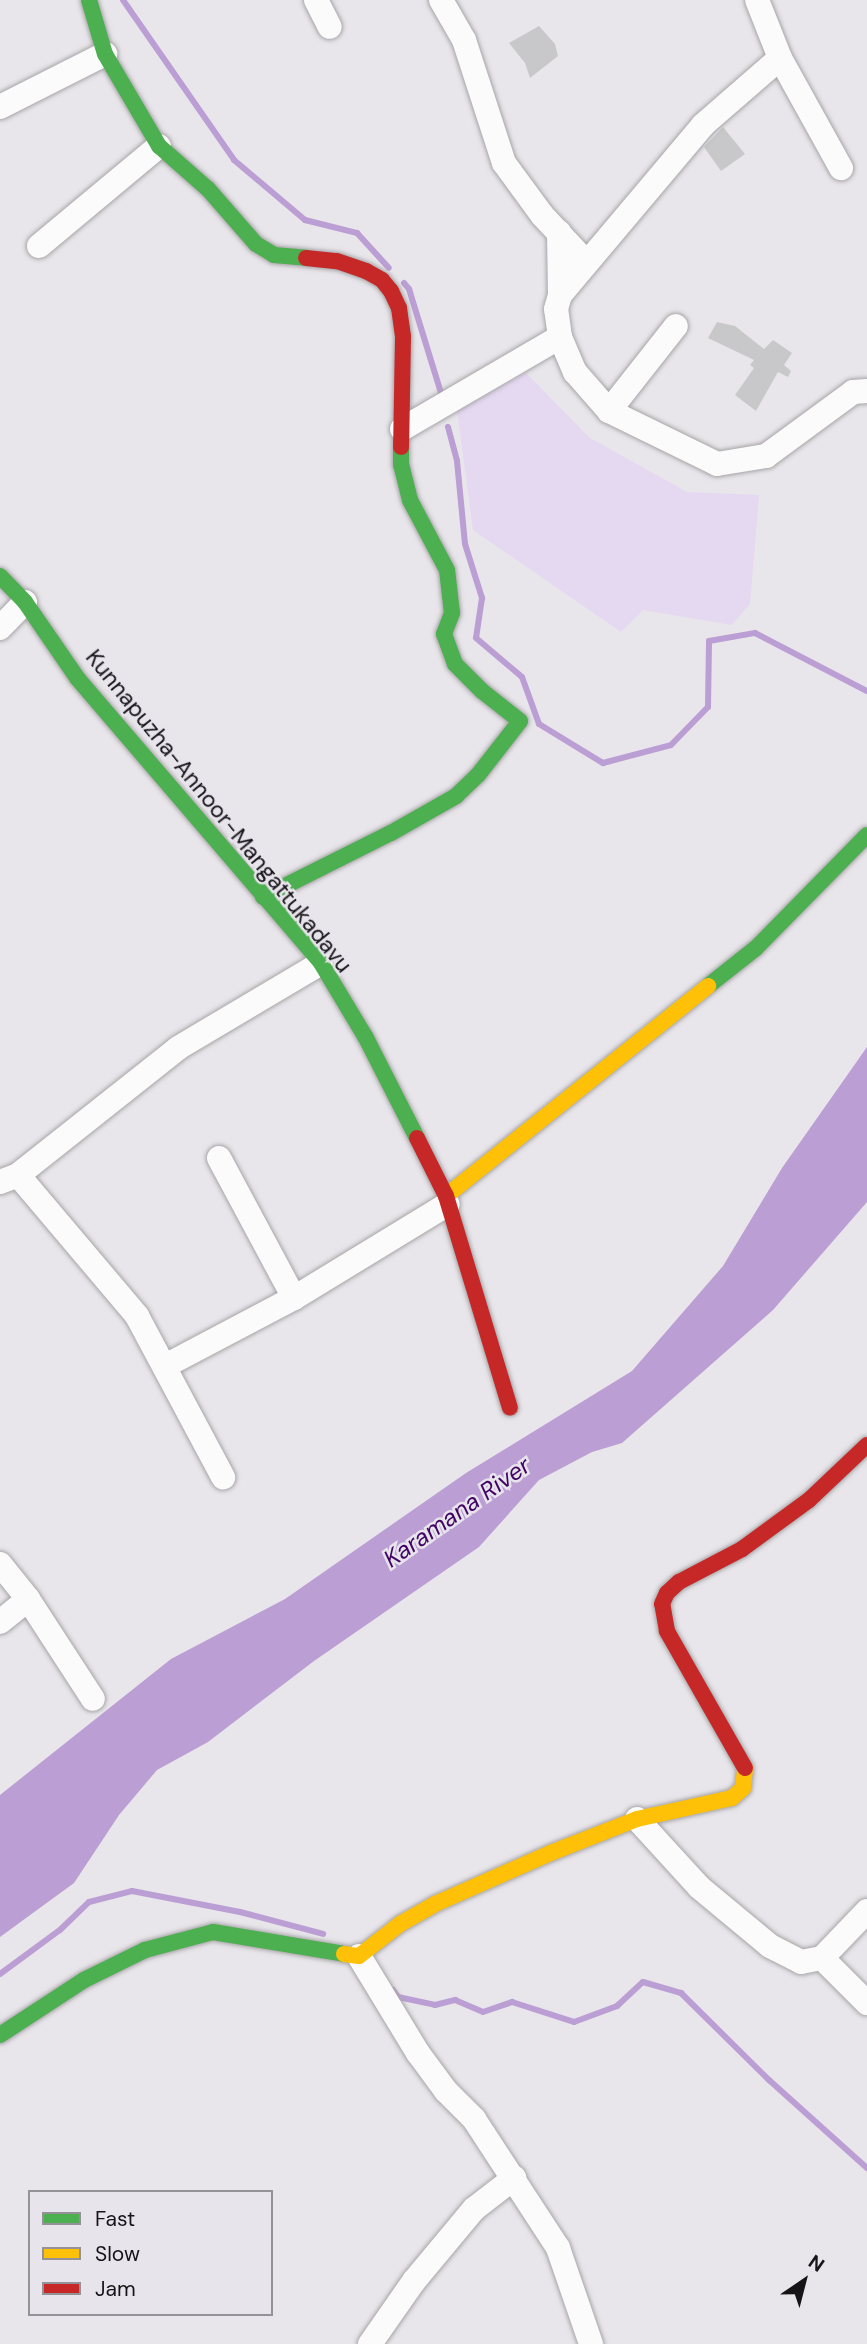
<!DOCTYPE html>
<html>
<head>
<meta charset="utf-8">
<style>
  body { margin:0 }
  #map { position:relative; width:867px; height:2344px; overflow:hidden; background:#e8e6ea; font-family:"DM Sans",sans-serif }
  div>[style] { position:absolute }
  .green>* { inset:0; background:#e5d8f1 }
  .water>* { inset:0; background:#ba9ed4 }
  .stream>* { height:6px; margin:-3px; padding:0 3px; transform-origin:3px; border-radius:3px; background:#ba9ed4 }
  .building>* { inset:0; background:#c8c7ca }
  .roads { filter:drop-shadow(0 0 2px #a7a5a8) drop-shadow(0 0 2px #a7a5a8) }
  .street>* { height:24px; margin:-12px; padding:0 12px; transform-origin:12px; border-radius:12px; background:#fcfbfc }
  .fast>* { height:16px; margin:-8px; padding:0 8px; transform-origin:8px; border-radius:8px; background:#4caf50 }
  .slow>* { height:16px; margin:-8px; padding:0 8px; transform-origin:8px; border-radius:8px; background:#ffc107 }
  .jam>* { height:16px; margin:-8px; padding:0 8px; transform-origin:8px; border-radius:8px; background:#c62828 }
  span { translate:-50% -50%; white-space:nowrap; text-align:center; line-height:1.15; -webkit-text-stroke:5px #e8e4ec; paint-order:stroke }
  .street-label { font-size:23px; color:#161417 }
  .water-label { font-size:24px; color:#410465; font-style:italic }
  .legend { position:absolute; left:28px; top:2190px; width:245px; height:126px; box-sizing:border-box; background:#e8e4ec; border:2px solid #949197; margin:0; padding:9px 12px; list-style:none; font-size:21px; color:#161417 }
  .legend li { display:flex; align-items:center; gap:14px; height:35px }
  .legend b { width:35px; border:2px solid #949197 }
  .north { position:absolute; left:769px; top:2246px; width:70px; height:70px; -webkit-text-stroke:5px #e8e4ec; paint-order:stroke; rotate:35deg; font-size:19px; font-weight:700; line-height:28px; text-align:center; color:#161417 }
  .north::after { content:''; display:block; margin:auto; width:24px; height:32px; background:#161417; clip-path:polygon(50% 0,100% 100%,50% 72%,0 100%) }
</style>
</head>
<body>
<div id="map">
  <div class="green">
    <div style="clip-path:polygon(526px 373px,590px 438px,687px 492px,759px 495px,750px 604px,732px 625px,643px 610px,621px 632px,473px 530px,457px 410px)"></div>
  </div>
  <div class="water">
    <div style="clip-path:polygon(867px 1047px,867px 1202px,773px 1310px,622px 1443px,592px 1452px,539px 1480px,479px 1547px,314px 1661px,208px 1742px,157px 1770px,119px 1815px,74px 1883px,0 1937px,0 1795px,171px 1659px,285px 1599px,466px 1473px,632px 1371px,723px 1266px,782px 1168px)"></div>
  </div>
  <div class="stream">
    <div style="left:123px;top:0;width:195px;rotate:55.2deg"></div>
    <div style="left:234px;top:160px;width:93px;rotate:40.2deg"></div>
    <div style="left:305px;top:220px;width:54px;rotate:14deg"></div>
    <div style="left:357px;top:233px;width:47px;rotate:47.6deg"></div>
    <div style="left:404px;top:283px;width:8px;rotate:50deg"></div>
    <div style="left:409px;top:289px;width:109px;rotate:72.9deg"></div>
    <div style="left:448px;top:427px;width:35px;rotate:75deg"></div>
    <div style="left:457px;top:461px;width:83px;rotate:84.5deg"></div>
    <div style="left:465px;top:544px;width:57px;rotate:72.5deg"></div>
    <div style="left:482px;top:598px;width:40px;rotate:98.5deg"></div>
    <div style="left:476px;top:638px;width:60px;rotate:40.3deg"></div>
    <div style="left:522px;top:677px;width:50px;rotate:70.1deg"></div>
    <div style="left:539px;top:724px;width:75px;rotate:31.4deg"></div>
    <div style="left:603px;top:763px;width:70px;rotate:-14.8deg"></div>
    <div style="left:671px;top:745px;width:53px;rotate:-45.8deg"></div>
    <div style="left:708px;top:707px;width:66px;rotate:-89.1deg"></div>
    <div style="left:709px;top:641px;width:47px;rotate:-9.9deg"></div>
    <div style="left:755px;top:633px;width:126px;rotate:27.4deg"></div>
    <div style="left:0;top:1974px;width:74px;rotate:-36.3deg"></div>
    <div style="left:60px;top:1930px;width:40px;rotate:-44deg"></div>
    <div style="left:89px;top:1902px;width:44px;rotate:-14.3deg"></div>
    <div style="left:132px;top:1891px;width:110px;rotate:11deg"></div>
    <div style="left:240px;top:1912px;width:86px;rotate:14.8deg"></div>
    <div style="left:393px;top:1990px;width:9px;rotate:54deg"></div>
    <div style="left:398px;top:1997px;width:38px;rotate:12deg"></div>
    <div style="left:435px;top:2005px;width:21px;rotate:-14deg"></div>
    <div style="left:455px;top:2000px;width:30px;rotate:23deg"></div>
    <div style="left:483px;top:2012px;width:31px;rotate:-19deg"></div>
    <div style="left:512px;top:2002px;width:65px;rotate:17.9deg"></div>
    <div style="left:574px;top:2022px;width:46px;rotate:-20.4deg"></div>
    <div style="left:617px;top:2006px;width:35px;rotate:-43deg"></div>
    <div style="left:643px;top:1982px;width:40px;rotate:16deg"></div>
    <div style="left:681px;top:1993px;width:124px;rotate:44.7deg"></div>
    <div style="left:769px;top:2080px;width:132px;rotate:41.9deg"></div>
  </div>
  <div class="building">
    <div style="clip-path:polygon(539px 26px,555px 44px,558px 56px,530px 78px,525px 63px,509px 43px)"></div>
    <div style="clip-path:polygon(723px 127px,745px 154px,721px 171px,704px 147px)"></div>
    <div style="clip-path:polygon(717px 322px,735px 326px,764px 349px,773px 340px,792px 353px,784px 365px,791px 371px,788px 377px,778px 372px,756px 411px,735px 395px,754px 368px,750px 365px,754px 360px,708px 338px)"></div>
  </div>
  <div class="roads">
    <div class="street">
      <div style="left:316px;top:0;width:30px;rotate:63deg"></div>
      <div style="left:441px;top:0;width:46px;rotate:60.1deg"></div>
      <div style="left:464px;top:40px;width:129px;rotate:72deg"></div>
      <div style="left:504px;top:163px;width:64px;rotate:53.8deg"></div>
      <div style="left:542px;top:215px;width:64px;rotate:46.9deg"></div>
      <div style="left:780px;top:58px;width:126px;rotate:61deg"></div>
      <div style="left:0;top:107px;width:118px;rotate:-26.8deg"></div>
      <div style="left:559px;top:232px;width:63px;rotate:89.1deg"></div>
      <div style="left:39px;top:246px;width:156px;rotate:-39.8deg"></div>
      <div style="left:560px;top:337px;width:28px;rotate:-98deg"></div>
      <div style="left:556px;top:309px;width:15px;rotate:-74deg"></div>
      <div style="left:560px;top:295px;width:222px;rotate:-49.9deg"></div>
      <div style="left:703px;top:125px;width:102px;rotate:-41deg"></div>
      <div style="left:780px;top:58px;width:62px;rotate:-111.6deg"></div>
      <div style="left:609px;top:411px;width:108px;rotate:-51.8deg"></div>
      <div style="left:402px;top:429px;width:183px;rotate:-30.2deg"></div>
      <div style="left:560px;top:337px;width:38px;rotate:67deg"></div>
      <div style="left:575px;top:372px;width:52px;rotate:48.9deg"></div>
      <div style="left:609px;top:411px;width:120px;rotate:26.1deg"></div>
      <div style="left:717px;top:464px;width:50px;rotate:-9.3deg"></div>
      <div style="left:766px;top:456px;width:108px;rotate:-36.3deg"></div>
      <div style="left:853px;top:392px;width:14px;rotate:-4deg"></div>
      <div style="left:0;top:628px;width:36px;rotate:-46deg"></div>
      <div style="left:219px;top:1158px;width:159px;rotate:61.8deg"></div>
      <div style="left:294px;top:1298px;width:180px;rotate:-31.4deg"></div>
      <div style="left:18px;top:1175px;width:185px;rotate:49.8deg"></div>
      <div style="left:137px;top:1316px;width:183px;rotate:61.9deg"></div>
      <div style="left:0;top:1182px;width:19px;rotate:-21deg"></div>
      <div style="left:18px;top:1175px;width:204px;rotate:-38.4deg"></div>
      <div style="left:178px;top:1048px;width:166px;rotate:-30.7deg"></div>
      <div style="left:165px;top:1366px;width:146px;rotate:-27.8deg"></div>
      <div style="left:0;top:1564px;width:45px;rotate:51.3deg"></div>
      <div style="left:28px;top:1599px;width:119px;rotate:57deg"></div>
      <div style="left:0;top:1622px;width:36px;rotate:-39deg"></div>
      <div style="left:637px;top:1819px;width:92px;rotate:47.6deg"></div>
      <div style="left:699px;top:1887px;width:92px;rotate:39.7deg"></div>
      <div style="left:770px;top:1946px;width:35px;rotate:27deg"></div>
      <div style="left:801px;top:1962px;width:21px;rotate:-11deg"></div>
      <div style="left:822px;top:1958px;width:65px;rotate:-46.2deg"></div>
      <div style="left:359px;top:1956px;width:114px;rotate:58.7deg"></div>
      <div style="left:418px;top:2053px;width:47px;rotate:53.6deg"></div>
      <div style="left:446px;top:2091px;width:40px;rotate:45deg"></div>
      <div style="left:474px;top:2119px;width:154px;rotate:56.9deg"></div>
      <div style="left:558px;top:2248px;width:102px;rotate:71deg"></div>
      <div style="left:822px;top:1958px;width:64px;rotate:45deg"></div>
      <div style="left:370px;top:2344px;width:77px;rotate:-55.1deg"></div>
      <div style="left:414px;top:2281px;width:94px;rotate:-50.2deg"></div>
      <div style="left:474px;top:2209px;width:51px;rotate:-37.8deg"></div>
    </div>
    <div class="fast">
      <div style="left:89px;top:0;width:56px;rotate:73.5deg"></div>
      <div style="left:105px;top:54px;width:107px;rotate:59.6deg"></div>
      <div style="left:159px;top:146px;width:65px;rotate:41.3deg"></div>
      <div style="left:208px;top:189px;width:73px;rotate:48.9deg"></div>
      <div style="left:256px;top:244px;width:21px;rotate:31deg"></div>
      <div style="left:274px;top:255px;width:32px;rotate:5deg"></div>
      <div style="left:0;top:576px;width:36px;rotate:46deg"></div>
      <div style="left:25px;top:602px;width:93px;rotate:55.5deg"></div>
      <div style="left:78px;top:679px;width:374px;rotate:49.4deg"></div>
      <div style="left:321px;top:963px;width:87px;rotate:59deg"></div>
      <div style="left:366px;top:1038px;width:112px;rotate:63deg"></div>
      <div style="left:263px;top:897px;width:143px;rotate:-26.6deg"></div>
      <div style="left:391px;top:833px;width:75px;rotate:-29.6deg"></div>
      <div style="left:456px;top:796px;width:30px;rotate:-44deg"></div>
      <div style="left:478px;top:775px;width:68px;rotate:-52.1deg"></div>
      <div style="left:520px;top:721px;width:48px;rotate:-141.7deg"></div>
      <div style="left:482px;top:691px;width:38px;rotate:-135deg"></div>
      <div style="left:455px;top:664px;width:32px;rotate:-110deg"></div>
      <div style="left:444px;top:634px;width:22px;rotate:-69deg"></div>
      <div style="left:452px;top:613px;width:43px;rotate:-96.6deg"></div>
      <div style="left:447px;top:570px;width:79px;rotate:-117.9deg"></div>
      <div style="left:410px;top:500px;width:36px;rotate:-104deg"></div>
      <div style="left:401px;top:465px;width:18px;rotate:-90deg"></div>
      <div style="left:708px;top:986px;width:61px;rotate:-38.4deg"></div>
      <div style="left:756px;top:948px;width:158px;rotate:-45.5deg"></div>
      <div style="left:0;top:2035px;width:100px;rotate:-33.2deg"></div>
      <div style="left:84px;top:1980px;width:68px;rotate:-26.2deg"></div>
      <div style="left:145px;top:1950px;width:70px;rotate:-14.8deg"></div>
      <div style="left:213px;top:1932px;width:133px;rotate:9.5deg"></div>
    </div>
    <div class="slow">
      <div style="left:446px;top:1196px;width:336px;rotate:-38.7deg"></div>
      <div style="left:344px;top:1954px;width:15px;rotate:8deg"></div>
      <div style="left:359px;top:1956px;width:52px;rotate:-38deg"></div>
      <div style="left:400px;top:1924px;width:40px;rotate:-29.7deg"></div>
      <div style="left:435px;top:1904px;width:129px;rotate:-23.8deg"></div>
      <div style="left:553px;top:1852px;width:90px;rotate:-21.4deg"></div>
      <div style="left:637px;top:1819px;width:97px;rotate:-12.5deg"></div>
      <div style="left:732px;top:1798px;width:15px;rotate:-42deg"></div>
      <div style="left:743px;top:1788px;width:20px;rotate:-84deg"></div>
    </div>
    <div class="jam">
      <div style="left:306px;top:258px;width:31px;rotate:6deg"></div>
      <div style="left:337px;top:261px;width:31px;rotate:19deg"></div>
      <div style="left:366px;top:271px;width:18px;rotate:29deg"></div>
      <div style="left:382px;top:280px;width:14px;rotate:51deg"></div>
      <div style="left:391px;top:291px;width:19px;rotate:65deg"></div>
      <div style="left:399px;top:308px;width:29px;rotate:82deg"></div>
      <div style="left:403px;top:337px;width:110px;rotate:91deg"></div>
      <div style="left:417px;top:1138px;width:65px;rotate:63.4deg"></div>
      <div style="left:446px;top:1196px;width:221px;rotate:73.2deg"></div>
      <div style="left:745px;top:1768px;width:158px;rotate:-119.7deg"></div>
      <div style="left:667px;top:1631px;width:27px;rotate:-100deg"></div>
      <div style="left:662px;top:1604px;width:12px;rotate:-66deg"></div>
      <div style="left:667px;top:1593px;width:16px;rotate:-43deg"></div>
      <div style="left:679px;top:1582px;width:71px;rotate:-27.6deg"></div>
      <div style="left:742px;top:1549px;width:83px;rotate:-36.2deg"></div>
      <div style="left:809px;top:1500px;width:80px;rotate:-43.5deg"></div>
    </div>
  </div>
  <div class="street-label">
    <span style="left:219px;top:811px;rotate:51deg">Kunnapuzha-Annoor-Mangattukadavu</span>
  </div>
  <div class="water-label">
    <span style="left:457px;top:1512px;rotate:-35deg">Karamana River</span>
  </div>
  <ul class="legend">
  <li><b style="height:9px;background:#4caf50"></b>Fast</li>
  <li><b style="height:9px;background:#ffc107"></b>Slow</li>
  <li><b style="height:9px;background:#c62828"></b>Jam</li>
  </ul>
  <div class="north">N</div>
</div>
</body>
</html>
